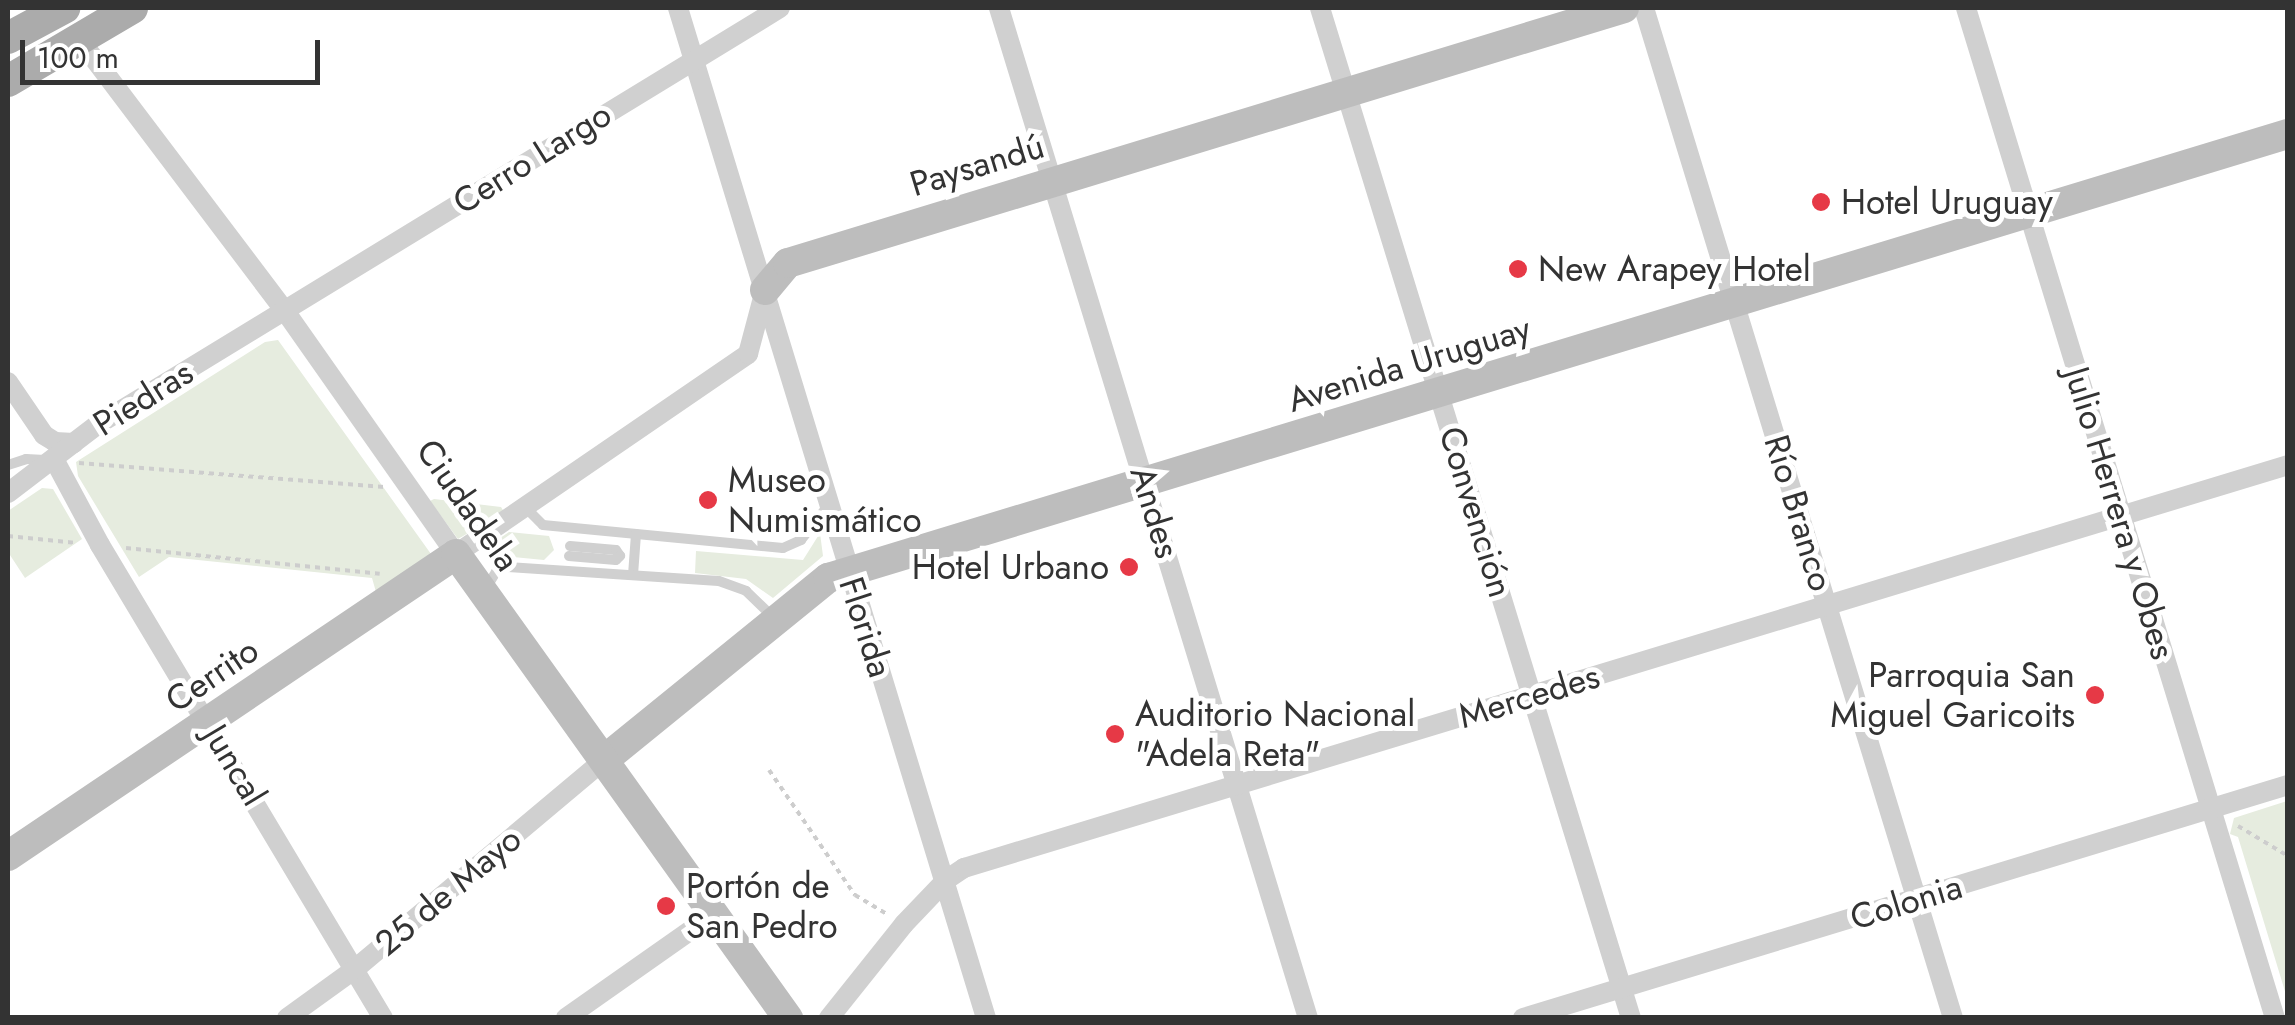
<!DOCTYPE html>
<html>
<head>
<meta charset="utf-8">
<style>
  body { margin:0 }
  #map { position:relative; width:2295px; height:1025px; overflow:hidden; background:#fff; font-family:Jost,sans-serif }
  div>[style] { position:absolute }
  .green>* { inset:0; background:#e6ecdf }
  .path>* { height:4px; margin-top:-2px; transform-origin:0; background:repeating-linear-gradient(90deg,#cdcdcd 0 5px,transparent 0 10px) }
  .lane>* { height:10px; margin:-5px; padding:0 5px; transform-origin:5px; border-radius:5px; background:#d0d0d0 }
  .street>* { height:20px; margin:-10px; padding:0 10px; transform-origin:10px; border-radius:10px; background:#d0d0d0 }
  .secondary>* { height:30px; margin:-15px; padding:0 15px; transform-origin:15px; border-radius:15px; background:#bdbdbd }
  .primary>* { height:32px; margin:-16px; padding:0 16px; transform-origin:16px; border-radius:16px; background:#ababab }
  .dots>* { width:28px; height:28px; translate:-50% -50%; box-sizing:border-box; border:5px solid #fff; border-radius:50% }
  span { translate:-50% -50%; white-space:nowrap; text-align:center; line-height:1.15; -webkit-text-stroke:10px #fff; paint-order:stroke }
  .street-label { font-size:35px; color:#333 }
  .poi-label { font-size:35px; color:#333 }
  .left { translate:0 -50%; text-align:left }
  .right { translate:-100% -50%; text-align:right }
  .frame { position:absolute; inset:0; border:10px solid #333; pointer-events:none }
  .scale { position:absolute; left:20px; top:40px; width:300px; height:45px; box-sizing:border-box; border:5px solid #333; border-top:0; padding-left:12px; font-size:30px; line-height:35px; white-space:nowrap; color:#333; -webkit-text-stroke:8px #fff; paint-order:stroke }
</style>
</head>
<body>
<div id="map">
  <div class="green">
    <div style="clip-path:polygon(278px 340px,431px 554px,376px 592px,372px 578px,169px 557px,139px 577px,78px 476px,76px 462px,265px 342px)"></div>
    <div style="clip-path:polygon(42px 488px,53px 489px,82px 539px,25px 578px,8px 552px,8px 511px)"></div>
    <div style="clip-path:polygon(434px 499px,501px 507px,504px 512px,458px 539px,430px 501px)"></div>
    <div style="clip-path:polygon(509px 532px,549px 536px,554px 550px,544px 560px,484px 554px,484px 549px)"></div>
    <div style="clip-path:polygon(820px 533px,823px 556px,773px 598px,746px 579px,695px 573px,696px 551px,803px 560px)"></div>
    <div style="clip-path:polygon(2287px 801px,2288px 801px,2287px 998px,2238px 837px,2230px 834px,2234px 818px)"></div>
  </div>
  <div class="path">
    <div style="left:79px;top:463px;width:306px;rotate:4.5deg"></div>
    <div style="left:8px;top:536px;width:69px;rotate:5.8deg"></div>
    <div style="left:126px;top:548px;width:255px;rotate:5.8deg"></div>
    <div style="left:769px;top:770px;width:152px;rotate:55.5deg"></div>
    <div style="left:855px;top:895px;width:39px;rotate:31deg"></div>
    <div style="left:2238px;top:826px;width:58px;rotate:31deg"></div>
  </div>
  <div class="lane">
    <div style="left:8px;top:465px;width:19px;rotate:-18deg"></div>
    <div style="left:26px;top:459px;width:19px;rotate:3deg"></div>
    <div style="left:525px;top:507px;width:25px;rotate:45deg"></div>
    <div style="left:543px;top:525px;width:241px;rotate:5.5deg"></div>
    <div style="left:783px;top:548px;width:20px;rotate:-24deg"></div>
    <div style="left:801px;top:540px;width:42px;rotate:-51.8deg"></div>
    <div style="left:570px;top:546px;width:46px;rotate:5deg"></div>
    <div style="left:616px;top:550px;width:7px;rotate:56deg"></div>
    <div style="left:569px;top:556px;width:47px;rotate:4.9deg"></div>
    <div style="left:616px;top:560px;width:6px;rotate:-45deg"></div>
    <div style="left:633px;top:575px;width:41px;rotate:-85.8deg"></div>
    <div style="left:486px;top:588px;width:19px;rotate:-58deg"></div>
    <div style="left:496px;top:572px;width:12px;rotate:-24deg"></div>
    <div style="left:507px;top:567px;width:212px;rotate:3.8deg"></div>
    <div style="left:719px;top:581px;width:29px;rotate:20deg"></div>
    <div style="left:746px;top:591px;width:40px;rotate:44deg"></div>
  </div>
  <div class="street">
    <div style="left:678px;top:8px;width:1056px;rotate:73.04deg"></div>
    <div style="left:999px;top:8px;width:1056px;rotate:72.99deg"></div>
    <div style="left:1320px;top:8px;width:1057px;rotate:72.89deg"></div>
    <div style="left:1644px;top:8px;width:1056px;rotate:72.99deg"></div>
    <div style="left:1966px;top:8px;width:1056px;rotate:72.99deg"></div>
    <div style="left:80px;top:40px;width:340px;rotate:52.9deg"></div>
    <div style="left:285px;top:311px;width:297px;rotate:54.9deg"></div>
    <div style="left:456px;top:554px;width:354px;rotate:-34.4deg"></div>
    <div style="left:748px;top:354px;width:66px;rotate:-75.1deg"></div>
    <div style="left:8px;top:382px;width:64px;rotate:55.8deg"></div>
    <div style="left:44px;top:435px;width:13px;rotate:32deg"></div>
    <div style="left:55px;top:442px;width:19px;rotate:3deg"></div>
    <div style="left:55px;top:461px;width:95px;rotate:61.8deg"></div>
    <div style="left:100px;top:545px;width:551px;rotate:59.11deg"></div>
    <div style="left:8px;top:493px;width:112px;rotate:-37.4deg"></div>
    <div style="left:97px;top:425px;width:800px;rotate:-31.41deg"></div>
    <div style="left:287px;top:1018px;width:84px;rotate:-35.8deg"></div>
    <div style="left:355px;top:969px;width:325px;rotate:-40deg"></div>
    <div style="left:566px;top:1018px;width:181px;rotate:-35.1deg"></div>
    <div style="left:829px;top:1018px;width:120px;rotate:-51.4deg"></div>
    <div style="left:904px;top:924px;width:61px;rotate:-46.3deg"></div>
    <div style="left:946px;top:880px;width:22px;rotate:-34deg"></div>
    <div style="left:964px;top:868px;width:1384px;rotate:-16.93deg"></div>
    <div style="left:1523px;top:1018px;width:800px;rotate:-16.94deg"></div>
  </div>
  <div class="secondary">
    <div style="left:765px;top:290px;width:35px;rotate:-50deg"></div>
    <div style="left:788px;top:263px;width:874px;rotate:-16.96deg"></div>
    <div style="left:604px;top:760px;width:289px;rotate:-39.1deg"></div>
    <div style="left:828px;top:578px;width:1526px;rotate:-16.92deg"></div>
    <div style="left:8px;top:856px;width:540px;rotate:-33.98deg"></div>
    <div style="left:456px;top:554px;width:571px;rotate:54.42deg"></div>
  </div>
  <div class="primary">
    <div style="left:8px;top:38px;width:64px;rotate:-28.2deg"></div>
    <div style="left:8px;top:81px;width:144px;rotate:-30.5deg"></div>
  </div>
  <div class="dots">
    <div style="left:1821px;top:202px;background:#e63946"></div>
    <div style="left:1518px;top:269px;background:#e63946"></div>
    <div style="left:708px;top:500px;background:#e63946"></div>
    <div style="left:1129px;top:567px;background:#e63946"></div>
    <div style="left:2095px;top:695px;background:#e63946"></div>
    <div style="left:1115px;top:734px;background:#e63946"></div>
    <div style="left:666px;top:906px;background:#e63946"></div>
  </div>
  <div class="street-label">
    <span style="left:532px;top:158px;rotate:-32deg">Cerro Largo</span>
    <span style="left:977px;top:165px;rotate:-17deg">Paysandú</span>
    <span style="left:1409px;top:364px;rotate:-17deg">Avenida Uruguay</span>
    <span style="left:143px;top:398px;rotate:-32deg">Piedras</span>
    <span style="left:468px;top:505px;rotate:55deg">Ciudadela</span>
    <span style="left:1155px;top:512px;rotate:73deg">Andes</span>
    <span style="left:1476px;top:512px;rotate:73deg">Convención</span>
    <span style="left:1799px;top:513px;rotate:73deg">Río Branco</span>
    <span style="left:2120px;top:513px;rotate:73deg">Julio Herrera y Obes</span>
    <span style="left:866px;top:627px;rotate:72deg">Florida</span>
    <span style="left:212px;top:675px;rotate:-34deg">Cerrito</span>
    <span style="left:1529px;top:696px;rotate:-17deg">Mercedes</span>
    <span style="left:235px;top:765px;rotate:59deg">Juncal</span>
    <span style="left:448px;top:891px;rotate:-40deg">25 de Mayo</span>
    <span style="left:1906px;top:902px;rotate:-17deg">Colonia</span>
  </div>
  <div class="poi-label">
    <span class="left" style="left:1841px;top:202px">Hotel Uruguay</span>
    <span class="left" style="left:1538px;top:269px">New Arapey Hotel</span>
    <span class="left" style="left:728px;top:500px">Museo<br>Numismático</span>
    <span class="right" style="left:1109px;top:567px">Hotel Urbano</span>
    <span class="right" style="left:2075px;top:695px">Parroquia San<br>Miguel Garicoits</span>
    <span class="left" style="left:1135px;top:734px">Auditorio Nacional<br>"Adela Reta"</span>
    <span class="left" style="left:686px;top:906px">Portón de<br>San Pedro</span>
  </div>
  <div class="frame"></div>
  <div class="scale">100 m</div>
</div>
</body>
</html>
